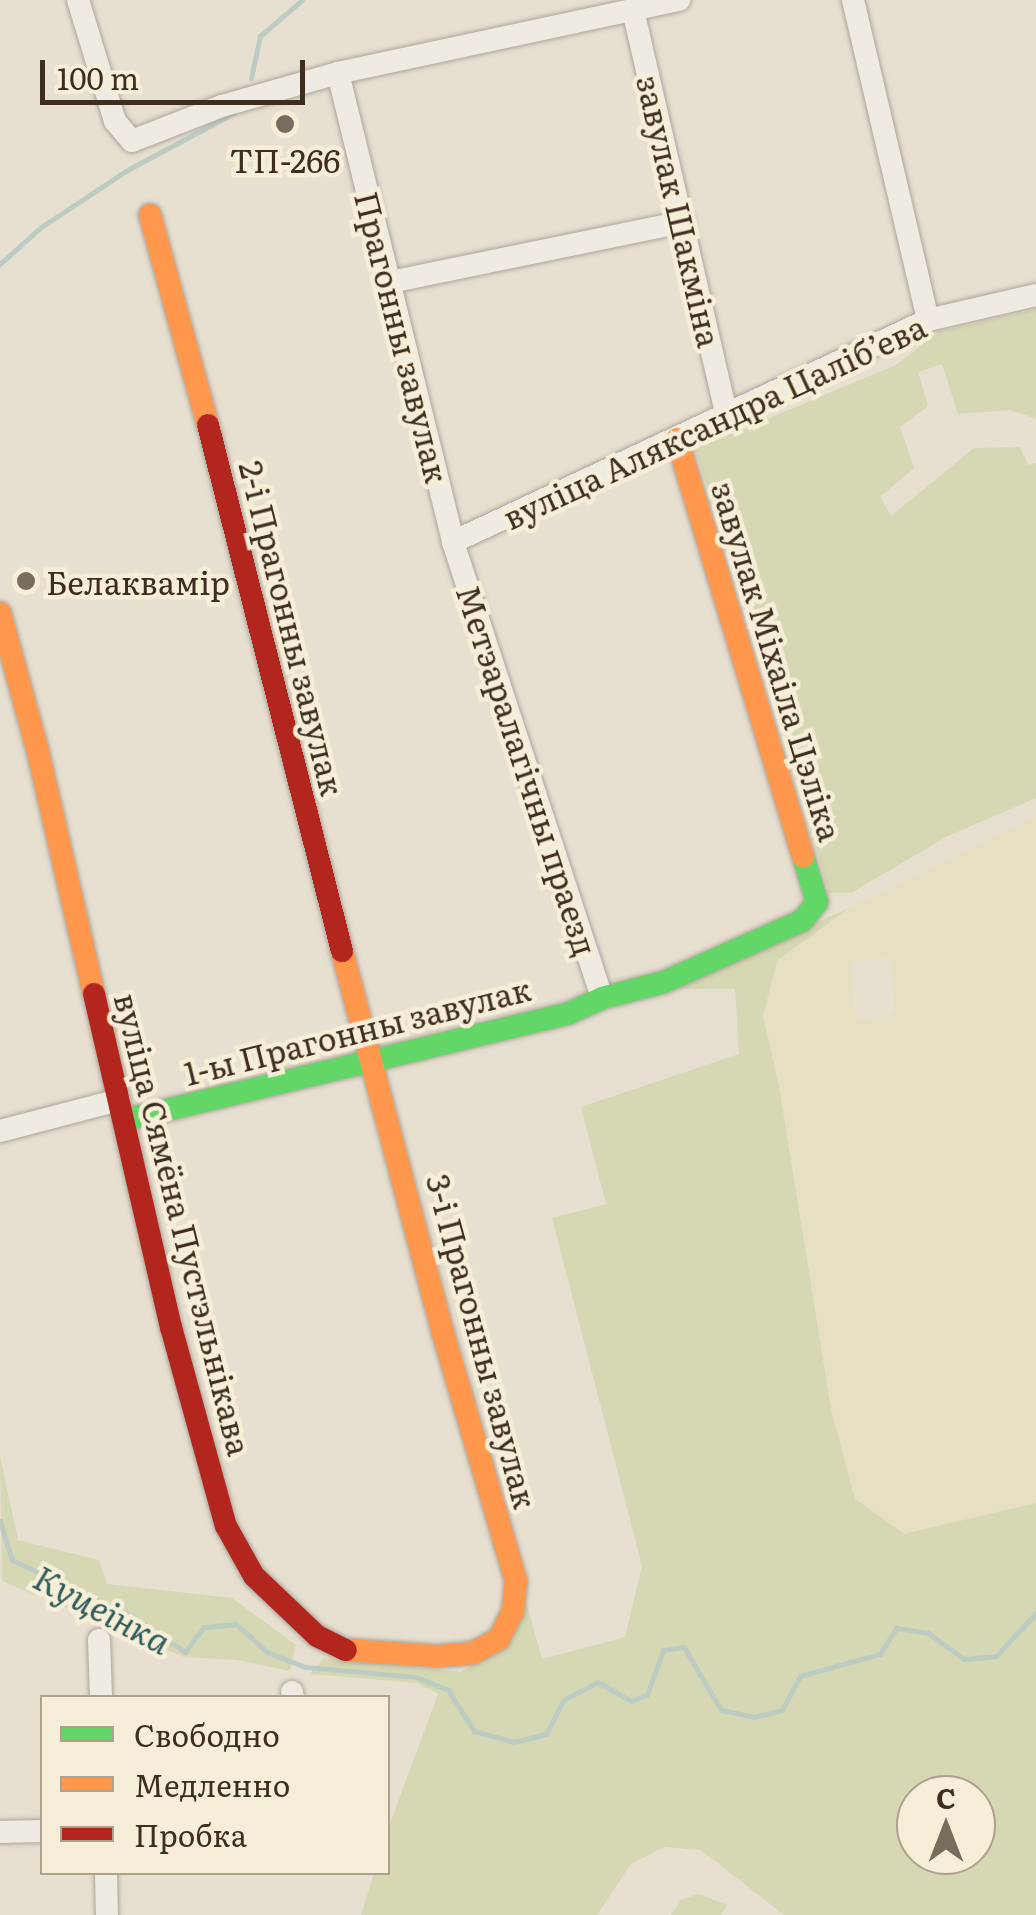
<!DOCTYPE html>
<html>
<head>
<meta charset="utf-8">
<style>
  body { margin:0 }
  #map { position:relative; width:1036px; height:1915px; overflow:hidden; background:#e7e0d1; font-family:Literata,serif }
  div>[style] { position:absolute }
  .farmland>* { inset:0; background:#e6dfc2 }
  .green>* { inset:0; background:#d6d7b3 }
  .stream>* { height:5px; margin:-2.5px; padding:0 2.5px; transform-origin:2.5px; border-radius:2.5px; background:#bcccc2 }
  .roads { filter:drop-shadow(0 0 2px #ada599) drop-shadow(0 0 2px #ada599) }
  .street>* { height:22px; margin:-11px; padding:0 11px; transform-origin:11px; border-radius:11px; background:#efebe3 }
  .fast>* { height:22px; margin:-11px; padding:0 11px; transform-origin:11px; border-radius:11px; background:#63d668 }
  .slow>* { height:22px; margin:-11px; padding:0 11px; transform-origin:11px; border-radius:11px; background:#ff974d }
  .jam>* { height:22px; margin:-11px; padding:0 11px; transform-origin:11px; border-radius:11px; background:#b3261e }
  .dots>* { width:28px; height:28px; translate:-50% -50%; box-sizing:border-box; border:5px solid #f7eed8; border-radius:50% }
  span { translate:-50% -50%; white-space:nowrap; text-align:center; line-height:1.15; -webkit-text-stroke:9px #f7eed8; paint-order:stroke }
  .poi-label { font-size:32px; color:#3d2e20 }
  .left { translate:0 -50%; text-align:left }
  .street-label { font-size:32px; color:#3d2e20 }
  .water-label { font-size:35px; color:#2f5d5a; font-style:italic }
  .legend { position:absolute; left:40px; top:1695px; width:350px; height:180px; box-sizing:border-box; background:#f7eed8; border:2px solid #ada18e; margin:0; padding:12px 18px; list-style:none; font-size:30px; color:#3d2e20 }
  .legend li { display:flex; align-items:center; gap:20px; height:50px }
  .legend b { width:50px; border:2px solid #ada18e }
  .north { position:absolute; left:896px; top:1775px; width:100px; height:100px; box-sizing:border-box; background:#f7eed8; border:2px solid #ada18e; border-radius:50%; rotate:0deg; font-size:28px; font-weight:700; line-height:40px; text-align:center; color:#3d2e20 }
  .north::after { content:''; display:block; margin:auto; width:35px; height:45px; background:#786c5e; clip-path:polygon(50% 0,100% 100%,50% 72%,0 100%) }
  .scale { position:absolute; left:40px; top:60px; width:265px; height:45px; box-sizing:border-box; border:5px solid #3d2e20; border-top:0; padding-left:12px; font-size:30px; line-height:35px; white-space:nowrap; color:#3d2e20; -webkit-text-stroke:8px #f7eed8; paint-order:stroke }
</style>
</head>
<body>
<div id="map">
  <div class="farmland">
    <div style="clip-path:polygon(evenodd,1036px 816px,1036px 1503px,904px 1534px,855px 1499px,831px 1409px,779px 1086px,763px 1016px,777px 961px,849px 908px,1036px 816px,891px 958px,895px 1014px,856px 1019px,851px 962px,891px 958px)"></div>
  </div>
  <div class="green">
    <div style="clip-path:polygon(1036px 309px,1036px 419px,1011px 410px,958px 414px,942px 364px,918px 372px,928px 406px,900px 427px,914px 468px,880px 497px,891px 516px,974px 448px,1020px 447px,1028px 465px,1036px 463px,1036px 798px,948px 836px,851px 893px,829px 893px,749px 612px,695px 449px,896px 365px,938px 332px)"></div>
    <div style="clip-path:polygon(evenodd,849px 908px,777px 961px,763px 1016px,779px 1086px,831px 1409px,855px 1499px,904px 1534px,1036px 1503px,1036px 1915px,784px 1915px,701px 1850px,664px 1847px,631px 1864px,597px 1915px,361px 1915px,374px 1873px,388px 1872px,388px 1829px,438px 1694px,417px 1683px,310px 1674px,324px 1658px,461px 1672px,505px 1644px,525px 1598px,542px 1659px,625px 1637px,642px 1566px,552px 1218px,606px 1204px,581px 1107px,739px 1054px,735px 989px,667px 989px,849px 908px,916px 1795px,976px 1795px,976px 1855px,916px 1855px,916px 1795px)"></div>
    <div style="clip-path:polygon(0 1456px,18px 1540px,99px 1560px,107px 1584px,232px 1598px,296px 1645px,290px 1671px,237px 1660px,184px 1657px,2px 1581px)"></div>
    <div style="clip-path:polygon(698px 1894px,728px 1905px,721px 1915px,671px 1915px,681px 1900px)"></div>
  </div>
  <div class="stream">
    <div style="left:251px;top:78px;width:43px;rotate:-77.9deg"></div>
    <div style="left:260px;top:36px;width:55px;rotate:-40.6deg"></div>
    <div style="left:0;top:264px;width:55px;rotate:-42.1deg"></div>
    <div style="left:41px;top:227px;width:105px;rotate:-33.4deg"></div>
    <div style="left:129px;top:169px;width:119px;rotate:-28.1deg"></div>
    <div style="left:0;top:1521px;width:41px;rotate:72.9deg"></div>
    <div style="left:12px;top:1560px;width:135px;rotate:25deg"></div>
    <div style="left:134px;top:1617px;width:62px;rotate:34.5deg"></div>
    <div style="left:185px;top:1652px;width:31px;rotate:-53deg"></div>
    <div style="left:204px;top:1627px;width:32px;rotate:-5deg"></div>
    <div style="left:236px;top:1624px;width:42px;rotate:42.1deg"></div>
    <div style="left:267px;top:1652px;width:41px;rotate:21.5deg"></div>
    <div style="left:305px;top:1667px;width:111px;rotate:5.1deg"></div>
    <div style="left:416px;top:1677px;width:35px;rotate:22deg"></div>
    <div style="left:448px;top:1690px;width:49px;rotate:57.6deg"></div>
    <div style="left:474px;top:1731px;width:41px;rotate:15.4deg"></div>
    <div style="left:514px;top:1742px;width:33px;rotate:-14deg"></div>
    <div style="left:546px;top:1734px;width:38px;rotate:-63deg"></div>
    <div style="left:563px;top:1700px;width:39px;rotate:-27deg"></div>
    <div style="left:598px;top:1682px;width:38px;rotate:30deg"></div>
    <div style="left:631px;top:1701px;width:17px;rotate:-21deg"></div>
    <div style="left:647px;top:1695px;width:48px;rotate:-70.4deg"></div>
    <div style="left:663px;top:1650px;width:21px;rotate:-8deg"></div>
    <div style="left:684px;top:1647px;width:73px;rotate:59.6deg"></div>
    <div style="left:721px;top:1710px;width:34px;rotate:12deg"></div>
    <div style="left:754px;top:1717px;width:29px;rotate:-14deg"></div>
    <div style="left:782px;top:1710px;width:38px;rotate:-62deg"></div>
    <div style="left:800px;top:1676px;width:83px;rotate:-15.4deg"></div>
    <div style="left:880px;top:1654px;width:31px;rotate:-58deg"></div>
    <div style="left:896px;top:1628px;width:32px;rotate:9deg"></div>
    <div style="left:928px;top:1633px;width:44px;rotate:35.8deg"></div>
    <div style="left:964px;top:1659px;width:32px;rotate:-5deg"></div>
    <div style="left:996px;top:1656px;width:59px;rotate:-47.1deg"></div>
  </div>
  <div class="roads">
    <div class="street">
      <div style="left:78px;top:0;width:127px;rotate:73deg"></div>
      <div style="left:115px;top:121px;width:26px;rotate:50deg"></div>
      <div style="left:132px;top:141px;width:97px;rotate:-21.3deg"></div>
      <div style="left:222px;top:106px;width:121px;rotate:-15.9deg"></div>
      <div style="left:338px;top:73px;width:349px;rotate:-12.1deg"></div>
      <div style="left:853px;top:0;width:329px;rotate:76.8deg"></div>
      <div style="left:633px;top:10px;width:413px;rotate:77deg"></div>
      <div style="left:338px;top:73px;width:483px;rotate:76.2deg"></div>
      <div style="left:453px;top:542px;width:480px;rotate:71.9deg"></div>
      <div style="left:390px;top:282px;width:299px;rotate:-11.6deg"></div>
      <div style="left:453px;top:542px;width:524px;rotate:-25.05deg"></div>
      <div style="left:928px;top:320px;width:111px;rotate:-13deg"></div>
      <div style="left:0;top:1131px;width:123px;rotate:-14.6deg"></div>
      <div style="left:99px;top:1640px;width:58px;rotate:88deg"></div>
      <div style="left:292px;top:1692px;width:6px;rotate:81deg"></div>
      <div style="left:0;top:1832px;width:42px;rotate:-1.4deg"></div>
      <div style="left:106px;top:1872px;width:43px;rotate:88.7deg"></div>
    </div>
    <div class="fast">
      <div style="left:125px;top:1120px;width:457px;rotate:-13.5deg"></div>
      <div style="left:569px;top:1013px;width:36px;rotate:-24deg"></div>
      <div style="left:602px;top:998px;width:64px;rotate:-14.5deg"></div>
      <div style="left:664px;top:982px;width:152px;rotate:-24deg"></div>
      <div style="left:803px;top:920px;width:23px;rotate:-52deg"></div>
      <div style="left:817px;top:902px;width:48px;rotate:-106.9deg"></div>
    </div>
    <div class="slow">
      <div style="left:150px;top:215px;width:218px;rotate:74.6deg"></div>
      <div style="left:677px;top:439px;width:436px;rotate:73.2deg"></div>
      <div style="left:0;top:613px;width:144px;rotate:74.7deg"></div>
      <div style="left:38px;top:752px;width:248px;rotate:77deg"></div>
      <div style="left:342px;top:951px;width:395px;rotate:75.2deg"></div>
      <div style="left:443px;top:1333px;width:259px;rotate:73.6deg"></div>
      <div style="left:516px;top:1581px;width:30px;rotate:96deg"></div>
      <div style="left:513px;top:1611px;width:31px;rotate:117deg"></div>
      <div style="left:499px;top:1639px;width:30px;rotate:152deg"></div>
      <div style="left:473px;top:1653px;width:37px;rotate:175deg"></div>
      <div style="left:436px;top:1656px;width:90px;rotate:-176.2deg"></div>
    </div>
    <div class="jam">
      <div style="left:208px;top:425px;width:543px;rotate:75.71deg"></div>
      <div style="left:94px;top:994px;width:342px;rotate:77deg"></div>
      <div style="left:171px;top:1327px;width:206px;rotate:74.6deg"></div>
      <div style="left:226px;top:1526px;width:57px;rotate:60.8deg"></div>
      <div style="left:254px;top:1576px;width:87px;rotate:43.6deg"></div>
      <div style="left:317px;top:1636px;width:32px;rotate:26deg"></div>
    </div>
  </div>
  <div class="dots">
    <div style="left:285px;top:124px;background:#786c5e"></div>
    <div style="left:26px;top:581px;background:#786c5e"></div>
  </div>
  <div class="poi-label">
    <span style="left:285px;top:159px">ТП-266</span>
    <span class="left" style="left:46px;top:581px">Белаквамір</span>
  </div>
  <div class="street-label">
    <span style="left:680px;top:211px;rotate:77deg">завулак Шакміна</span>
    <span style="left:403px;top:337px;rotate:76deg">Прагонны завулак</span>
    <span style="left:714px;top:421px;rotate:-25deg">вуліца Аляксандра Цалібʼева</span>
    <span style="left:293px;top:628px;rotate:76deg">2-і Прагонны завулак</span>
    <span style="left:778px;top:661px;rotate:73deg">завулак Міхаіла Цэліка</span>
    <span style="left:528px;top:770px;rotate:72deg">Метэаралагічны праезд</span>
    <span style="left:357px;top:1030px;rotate:-14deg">1-ы Прагонны завулак</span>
    <span style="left:184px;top:1224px;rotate:76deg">вуліца Сямёна Пустэльнікава</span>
    <span style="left:483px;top:1341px;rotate:75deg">3-і Прагонны завулак</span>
  </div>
  <div class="water-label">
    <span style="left:103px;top:1608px;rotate:28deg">Куцеінка</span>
  </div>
  <ul class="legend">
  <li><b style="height:12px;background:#63d668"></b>Свободно</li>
  <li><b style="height:12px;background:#ff974d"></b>Медленно</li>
  <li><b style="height:12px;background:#b3261e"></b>Пробка</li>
  </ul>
  <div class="north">С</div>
  <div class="scale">100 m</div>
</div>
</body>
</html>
